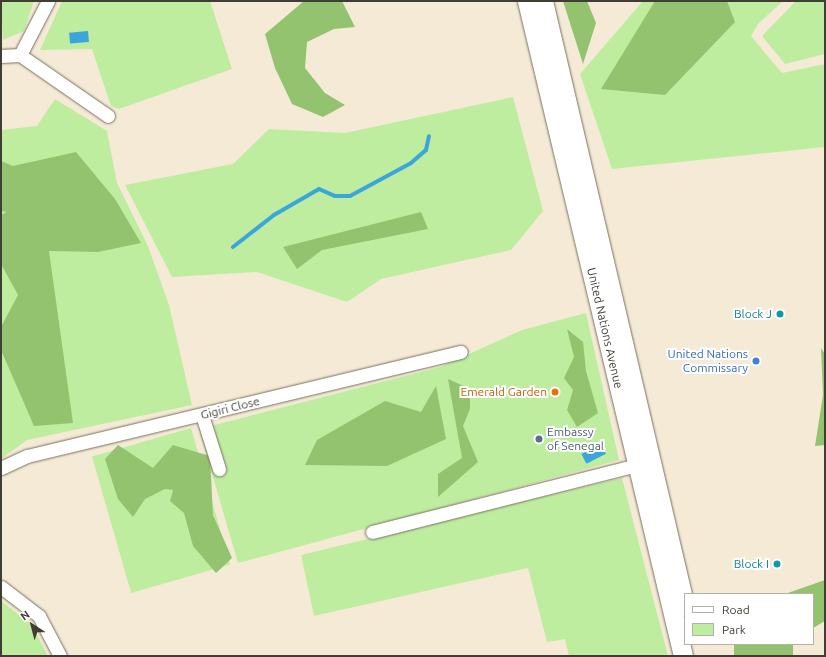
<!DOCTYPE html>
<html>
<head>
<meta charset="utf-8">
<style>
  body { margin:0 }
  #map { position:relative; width:826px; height:657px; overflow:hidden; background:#f4ead6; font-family:Ubuntu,sans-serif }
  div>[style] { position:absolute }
  .green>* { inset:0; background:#bfeda0; transform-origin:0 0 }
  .forest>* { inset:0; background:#93c36f; transform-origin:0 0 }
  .water>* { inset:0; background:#3aa6db; transform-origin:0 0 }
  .stream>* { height:4px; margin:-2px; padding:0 2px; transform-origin:2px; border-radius:2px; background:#3aa6db }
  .roads { filter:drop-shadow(0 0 1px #79705f) drop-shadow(0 0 1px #79705f) }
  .street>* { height:13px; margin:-6.5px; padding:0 6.5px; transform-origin:6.5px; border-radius:6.5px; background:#fff }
  .secondary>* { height:19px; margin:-9.5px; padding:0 9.5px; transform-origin:9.5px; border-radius:9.5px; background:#fff }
  .dots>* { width:11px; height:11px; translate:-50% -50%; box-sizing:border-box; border:2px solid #fff; border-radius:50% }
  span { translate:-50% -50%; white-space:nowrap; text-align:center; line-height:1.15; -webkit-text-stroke:4px #fff; paint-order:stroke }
  .culture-label { font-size:12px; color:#0d838f }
  .right { translate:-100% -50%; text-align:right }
  .street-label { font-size:12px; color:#403d35 }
  .shop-label { font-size:12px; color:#366cbe }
  .food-label { font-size:12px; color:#c56008 }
  .service-label { font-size:12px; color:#4e5e75 }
  .left { translate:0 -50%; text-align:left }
  .frame { position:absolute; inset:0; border:2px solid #403d35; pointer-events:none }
  .legend { position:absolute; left:684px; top:593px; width:130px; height:52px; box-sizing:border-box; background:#fff; border:1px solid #b3b1ae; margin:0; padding:5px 7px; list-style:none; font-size:12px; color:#403d35 }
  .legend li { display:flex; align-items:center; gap:8px; height:20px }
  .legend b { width:20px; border:1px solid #b3b1ae }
  .north { position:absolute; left:12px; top:605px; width:40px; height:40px; -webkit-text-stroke:3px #fff; paint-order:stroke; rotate:324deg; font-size:11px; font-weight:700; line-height:16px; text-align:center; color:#403d35 }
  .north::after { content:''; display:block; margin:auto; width:14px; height:18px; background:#403d35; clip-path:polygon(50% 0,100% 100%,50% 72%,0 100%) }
</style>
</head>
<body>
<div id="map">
  <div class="green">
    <div style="clip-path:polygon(1px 1px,34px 1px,24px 31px,3px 40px)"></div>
    <div style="clip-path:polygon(62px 1px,210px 1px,232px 69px,119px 109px,111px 106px,92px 49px,40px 50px)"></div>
    <div style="clip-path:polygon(643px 1px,783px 1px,758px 24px,751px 36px,782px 73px,825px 64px,825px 147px,612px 169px,580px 74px)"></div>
    <div style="clip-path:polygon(796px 1px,825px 1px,825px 54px,785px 64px,762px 36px)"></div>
    <div style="clip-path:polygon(513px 97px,543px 211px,511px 250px,381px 279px,347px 302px,257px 272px,172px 277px,125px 185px,233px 164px,269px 129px,345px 133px)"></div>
    <div style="clip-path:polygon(55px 99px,107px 131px,117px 183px,148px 246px,169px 305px,192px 405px,27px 440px,1px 459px,1px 130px,37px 126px)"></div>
    <div style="clip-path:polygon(586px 313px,619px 460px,238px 563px,199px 429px,440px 367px,522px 330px)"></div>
    <div style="left:191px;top:428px;width:142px;height:103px;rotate:74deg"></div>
    <div style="clip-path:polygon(622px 478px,668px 656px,569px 656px,565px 639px,547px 642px,528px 568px,314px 616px,301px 555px)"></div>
    <div style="clip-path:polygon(1px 601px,32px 625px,48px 656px,1px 656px)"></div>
  </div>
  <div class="forest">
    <div style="clip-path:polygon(304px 1px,342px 1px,355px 27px,334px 29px,307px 42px,305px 68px,325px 93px,345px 105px,323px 117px,292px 104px,275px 68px,265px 34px)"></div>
    <div style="clip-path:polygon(563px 1px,587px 1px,596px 23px,583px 64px)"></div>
    <div style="clip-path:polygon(655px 1px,727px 1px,735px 22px,665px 95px,601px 89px)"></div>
    <div style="clip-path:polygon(76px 152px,115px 199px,141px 243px,98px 252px,49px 251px,73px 423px,34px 426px,1px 350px,1px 327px,18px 295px,1px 264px,1px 215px,7px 212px,1px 211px,1px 161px,13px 166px)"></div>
    <div style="clip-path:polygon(421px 212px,428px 229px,322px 250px,297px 269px,283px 247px)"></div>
    <div style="clip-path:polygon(567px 329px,583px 342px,586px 371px,598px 413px,577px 427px,567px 410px,573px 390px,564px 378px,574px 357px)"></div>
    <div style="clip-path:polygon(821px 348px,825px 354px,825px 445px,815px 446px,823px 395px)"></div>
    <div style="clip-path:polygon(448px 379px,470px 389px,470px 409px,463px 426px,478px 462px,438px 497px,438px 474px,462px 458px)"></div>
    <div style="clip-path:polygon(436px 386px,446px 439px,387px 466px,305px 465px,317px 440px,385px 401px,421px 412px)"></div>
    <div style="clip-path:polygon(118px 445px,153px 468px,173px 445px,210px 456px,213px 515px,232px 558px,216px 573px,193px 546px,184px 513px,170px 501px,173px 490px,165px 489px,145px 499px,133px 517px,118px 499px,105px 459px)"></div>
    <div style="clip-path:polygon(825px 580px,825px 621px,813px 628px,813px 594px,785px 594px)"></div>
    <div style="left:734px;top:644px;width:59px;height:13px"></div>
  </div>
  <div class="water">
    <div style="left:88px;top:31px;width:11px;height:19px;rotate:85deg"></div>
    <div style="left:601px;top:444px;width:11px;height:22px;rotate:63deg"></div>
  </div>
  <div class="stream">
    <div style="left:233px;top:247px;width:52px;rotate:-38deg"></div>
    <div style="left:274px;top:215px;width:52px;rotate:-30deg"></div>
    <div style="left:319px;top:189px;width:17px;rotate:24deg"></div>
    <div style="left:335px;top:196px;width:15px"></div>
    <div style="left:350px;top:196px;width:69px;rotate:-28.4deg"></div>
    <div style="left:411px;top:163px;width:20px;rotate:-41deg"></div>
    <div style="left:426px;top:150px;width:14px;rotate:-78deg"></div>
  </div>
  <div class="roads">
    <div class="street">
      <div style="left:20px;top:55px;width:107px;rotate:34.7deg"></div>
      <div style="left:1px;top:56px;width:19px;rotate:-3deg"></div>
      <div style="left:20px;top:55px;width:61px;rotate:-62.6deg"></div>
      <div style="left:202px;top:415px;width:57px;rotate:72.5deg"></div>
      <div style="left:1px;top:468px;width:29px;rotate:-25deg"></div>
      <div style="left:27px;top:456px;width:446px;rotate:-13.5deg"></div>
      <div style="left:372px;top:532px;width:273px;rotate:-14.2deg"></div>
      <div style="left:1px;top:587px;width:48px;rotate:37.3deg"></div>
      <div style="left:39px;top:616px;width:45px;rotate:62.3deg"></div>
    </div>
    <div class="secondary">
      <div style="left:527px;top:1px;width:673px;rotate:76.6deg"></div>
      <div style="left:543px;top:1px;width:622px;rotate:76.81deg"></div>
    </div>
  </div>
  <div class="dots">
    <div style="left:780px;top:314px;background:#0f9aa8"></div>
    <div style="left:756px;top:361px;background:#3f7fe0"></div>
    <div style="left:555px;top:392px;background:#e8710a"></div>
    <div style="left:539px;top:439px;background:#5c6f8a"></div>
    <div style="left:777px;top:564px;background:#0f9aa8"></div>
  </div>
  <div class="culture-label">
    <span class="right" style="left:772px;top:314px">Block J</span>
    <span class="right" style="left:769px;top:564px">Block I</span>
  </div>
  <div class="street-label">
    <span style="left:605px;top:328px;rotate:77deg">United Nations Avenue</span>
    <span style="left:230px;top:408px;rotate:-14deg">Gigiri Close</span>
  </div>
  <div class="shop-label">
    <span class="right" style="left:748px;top:361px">United Nations<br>Commissary</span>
  </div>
  <div class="food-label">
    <span class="right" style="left:547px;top:392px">Emerald Garden</span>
  </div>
  <div class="service-label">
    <span class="left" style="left:547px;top:439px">Embassy<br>of Senegal</span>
  </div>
  <div class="frame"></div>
  <ul class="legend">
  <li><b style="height:5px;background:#fff"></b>Road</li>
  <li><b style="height:11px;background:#bfeda0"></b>Park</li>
  </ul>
  <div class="north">N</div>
</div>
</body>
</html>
